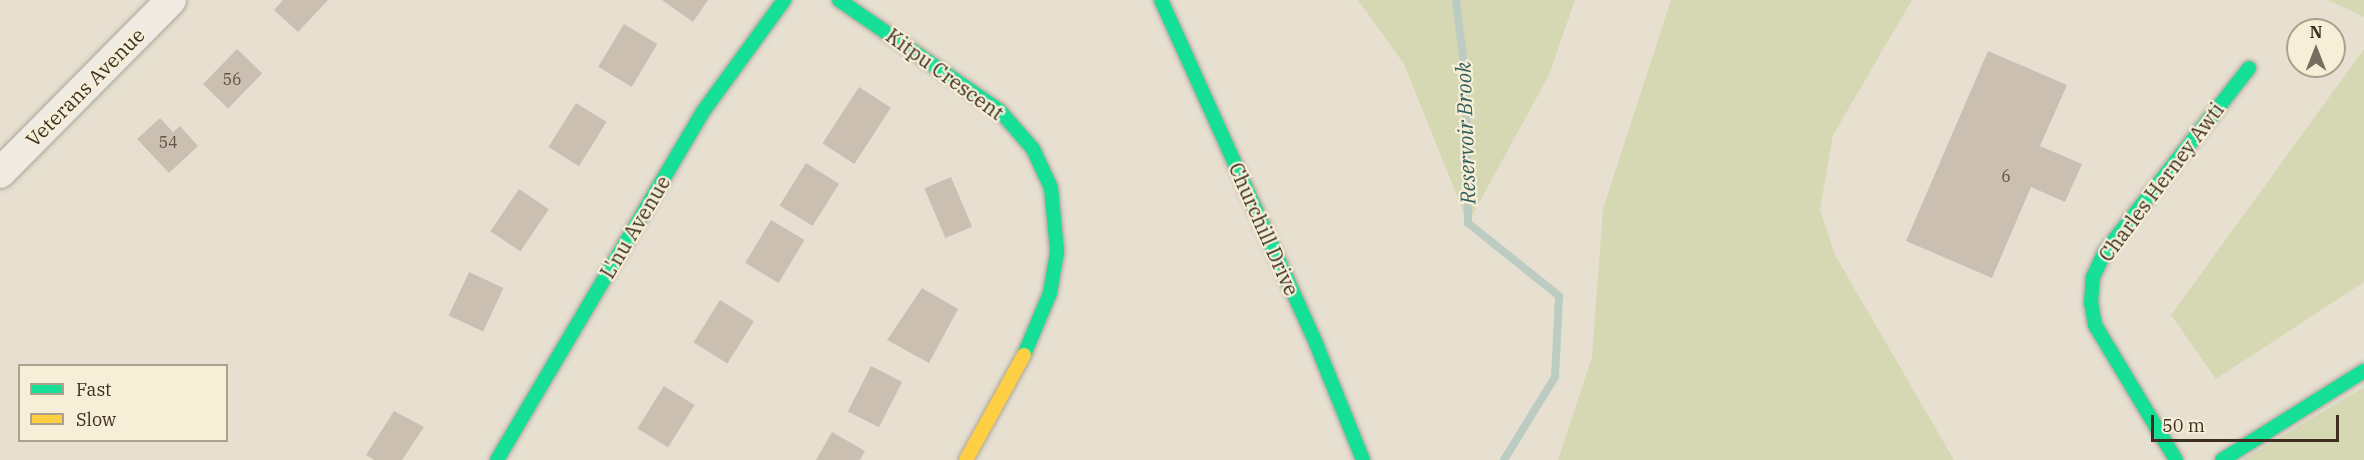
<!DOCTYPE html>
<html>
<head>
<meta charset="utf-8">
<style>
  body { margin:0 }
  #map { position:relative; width:2364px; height:460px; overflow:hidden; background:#e7e0d1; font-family:"IBM Plex Serif",serif }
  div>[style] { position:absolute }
  .green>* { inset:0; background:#d6d7b3 }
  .stream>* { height:8px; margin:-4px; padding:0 4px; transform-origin:4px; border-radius:4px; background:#bcccc2 }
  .building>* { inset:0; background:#cbbfb2; transform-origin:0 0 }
  .roads { filter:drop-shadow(0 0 2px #ada599) drop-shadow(0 0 2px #ada599) }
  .street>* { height:30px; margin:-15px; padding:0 15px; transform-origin:15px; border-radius:15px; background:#efebe3 }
  .fast>* { height:14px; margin:-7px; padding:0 7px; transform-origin:7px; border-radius:7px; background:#16e098 }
  .slow>* { height:14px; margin:-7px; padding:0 7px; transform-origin:7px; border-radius:7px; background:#ffcf43 }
  span { translate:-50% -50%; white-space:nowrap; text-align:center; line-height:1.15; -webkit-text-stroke:4.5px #f7eed8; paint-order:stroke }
  .number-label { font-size:16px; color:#605244 }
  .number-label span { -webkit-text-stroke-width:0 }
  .street-label { font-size:20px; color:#3d2e20 }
  .water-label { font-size:21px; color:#2f5d5a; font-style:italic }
  .legend { position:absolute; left:18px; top:364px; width:210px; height:78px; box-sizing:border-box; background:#f7eed8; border:2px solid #ada18e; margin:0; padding:8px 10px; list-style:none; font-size:18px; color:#3d2e20 }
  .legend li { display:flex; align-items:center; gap:12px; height:30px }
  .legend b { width:30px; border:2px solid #ada18e }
  .north { position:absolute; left:2286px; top:18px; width:60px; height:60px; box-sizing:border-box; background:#f7eed8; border:2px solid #ada18e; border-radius:50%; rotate:0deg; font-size:16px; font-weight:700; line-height:24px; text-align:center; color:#3d2e20 }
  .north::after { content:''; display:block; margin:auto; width:21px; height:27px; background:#786c5e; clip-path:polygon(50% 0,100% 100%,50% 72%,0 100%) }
  .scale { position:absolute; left:2151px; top:415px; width:188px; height:27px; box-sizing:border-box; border:3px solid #3d2e20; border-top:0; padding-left:8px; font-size:18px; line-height:21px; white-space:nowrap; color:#3d2e20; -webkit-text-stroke:4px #f7eed8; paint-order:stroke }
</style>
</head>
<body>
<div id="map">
  <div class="green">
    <div style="clip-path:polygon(1358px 0,1575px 0,1549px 75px,1468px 223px,1404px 64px)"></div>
    <div style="clip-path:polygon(1671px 0,1912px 0,1833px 135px,1820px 210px,1835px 255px,1954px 460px,1558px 460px,1592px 357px,1603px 209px)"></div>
    <div style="clip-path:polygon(2328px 0,2364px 0,2364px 17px)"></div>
    <div style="clip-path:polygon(2364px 49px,2364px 282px,2216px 379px,2171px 315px)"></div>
    <div style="clip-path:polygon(2364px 387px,2364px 460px,2243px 460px)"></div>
  </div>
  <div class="stream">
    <div style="left:1456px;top:0;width:83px;rotate:83deg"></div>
    <div style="left:1466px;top:82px;width:141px;rotate:89.2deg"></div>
    <div style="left:1468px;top:223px;width:117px;rotate:38.7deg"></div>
    <div style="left:1559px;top:296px;width:81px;rotate:92.8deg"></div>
    <div style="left:1555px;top:377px;width:97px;rotate:121.6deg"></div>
  </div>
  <div class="building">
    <div style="clip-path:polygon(283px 0,328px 0,298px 32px,274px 10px)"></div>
    <div style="clip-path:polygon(662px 0,708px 0,693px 22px)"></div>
    <div style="left:624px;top:24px;width:39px;height:50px;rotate:31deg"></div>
    <div style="left:237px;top:49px;width:35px;height:49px;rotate:44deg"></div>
    <div style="clip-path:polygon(1988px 51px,2067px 85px,2040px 146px,2082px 164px,2065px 202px,2031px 187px,1992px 278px,1906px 241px)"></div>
    <div style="left:859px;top:87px;width:38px;height:67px;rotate:33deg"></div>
    <div style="left:576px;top:103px;width:36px;height:52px;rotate:32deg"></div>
    <div style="clip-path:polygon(160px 118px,173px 132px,180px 126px,198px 146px,169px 173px,137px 139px)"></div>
    <div style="left:806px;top:163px;width:39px;height:50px;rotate:32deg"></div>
    <div style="left:951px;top:177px;width:54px;height:29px;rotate:67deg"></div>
    <div style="left:519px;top:189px;width:36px;height:51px;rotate:34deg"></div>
    <div style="left:771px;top:220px;width:39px;height:50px;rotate:31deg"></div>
    <div style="left:469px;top:272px;width:38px;height:48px;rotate:25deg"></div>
    <div style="clip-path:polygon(922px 288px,958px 309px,929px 363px,887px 340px)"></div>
    <div style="left:720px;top:300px;width:40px;height:50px;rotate:32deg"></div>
    <div style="left:871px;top:366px;width:35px;height:51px;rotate:27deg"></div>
    <div style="left:664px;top:386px;width:36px;height:50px;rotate:32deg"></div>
    <div style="clip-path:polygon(394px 411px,424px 427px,402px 460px,374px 460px,366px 455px)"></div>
    <div style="clip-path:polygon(832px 432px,865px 451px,860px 460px,816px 460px)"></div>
  </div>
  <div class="roads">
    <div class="street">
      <div style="left:0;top:173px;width:243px;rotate:-45.3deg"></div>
    </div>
    <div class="fast">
      <div style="left:839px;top:0;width:196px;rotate:34.6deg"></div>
      <div style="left:1000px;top:111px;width:50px;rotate:49deg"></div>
      <div style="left:1033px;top:149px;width:43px;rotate:65.2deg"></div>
      <div style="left:1051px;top:188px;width:64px;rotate:84.6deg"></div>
      <div style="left:1057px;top:252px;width:42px;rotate:99.7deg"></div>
      <div style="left:1050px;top:293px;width:67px;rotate:112.8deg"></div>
      <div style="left:1161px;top:0;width:380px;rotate:65.7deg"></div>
      <div style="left:1317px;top:346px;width:123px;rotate:68deg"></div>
      <div style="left:497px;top:460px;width:403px;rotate:-59.4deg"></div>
      <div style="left:702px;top:113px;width:140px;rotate:-54deg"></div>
      <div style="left:2176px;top:460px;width:157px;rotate:-121deg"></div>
      <div style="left:2095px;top:325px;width:22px;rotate:-100deg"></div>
      <div style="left:2091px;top:303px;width:26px;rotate:-86deg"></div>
      <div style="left:2093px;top:277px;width:26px;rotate:-65deg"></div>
      <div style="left:2104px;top:253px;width:235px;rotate:-51.9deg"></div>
      <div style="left:2222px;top:460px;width:168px;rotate:-32.1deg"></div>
    </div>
    <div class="slow">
      <div style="left:966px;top:460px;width:120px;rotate:-61.1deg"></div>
    </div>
  </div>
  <div class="number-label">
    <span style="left:232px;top:79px">56</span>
    <span style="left:168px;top:142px">54</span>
    <span style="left:2006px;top:176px">6</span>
  </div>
  <div class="street-label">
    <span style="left:945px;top:74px;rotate:36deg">Kitpu Crescent</span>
    <span style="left:85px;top:87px;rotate:-45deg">Veterans Avenue</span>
    <span style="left:2161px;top:182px;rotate:-53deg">Charles Herney Awti</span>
    <span style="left:635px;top:227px;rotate:-59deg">L'nu Avenue</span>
    <span style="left:1264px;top:229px;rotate:66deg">Churchill Drive</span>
  </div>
  <div class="water-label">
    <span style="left:1465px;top:133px;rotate:-92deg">Reservoir Brook</span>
  </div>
  <ul class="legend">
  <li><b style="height:8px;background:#16e098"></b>Fast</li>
  <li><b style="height:8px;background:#ffcf43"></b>Slow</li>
  </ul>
  <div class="north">N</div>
  <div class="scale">50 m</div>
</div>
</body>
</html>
